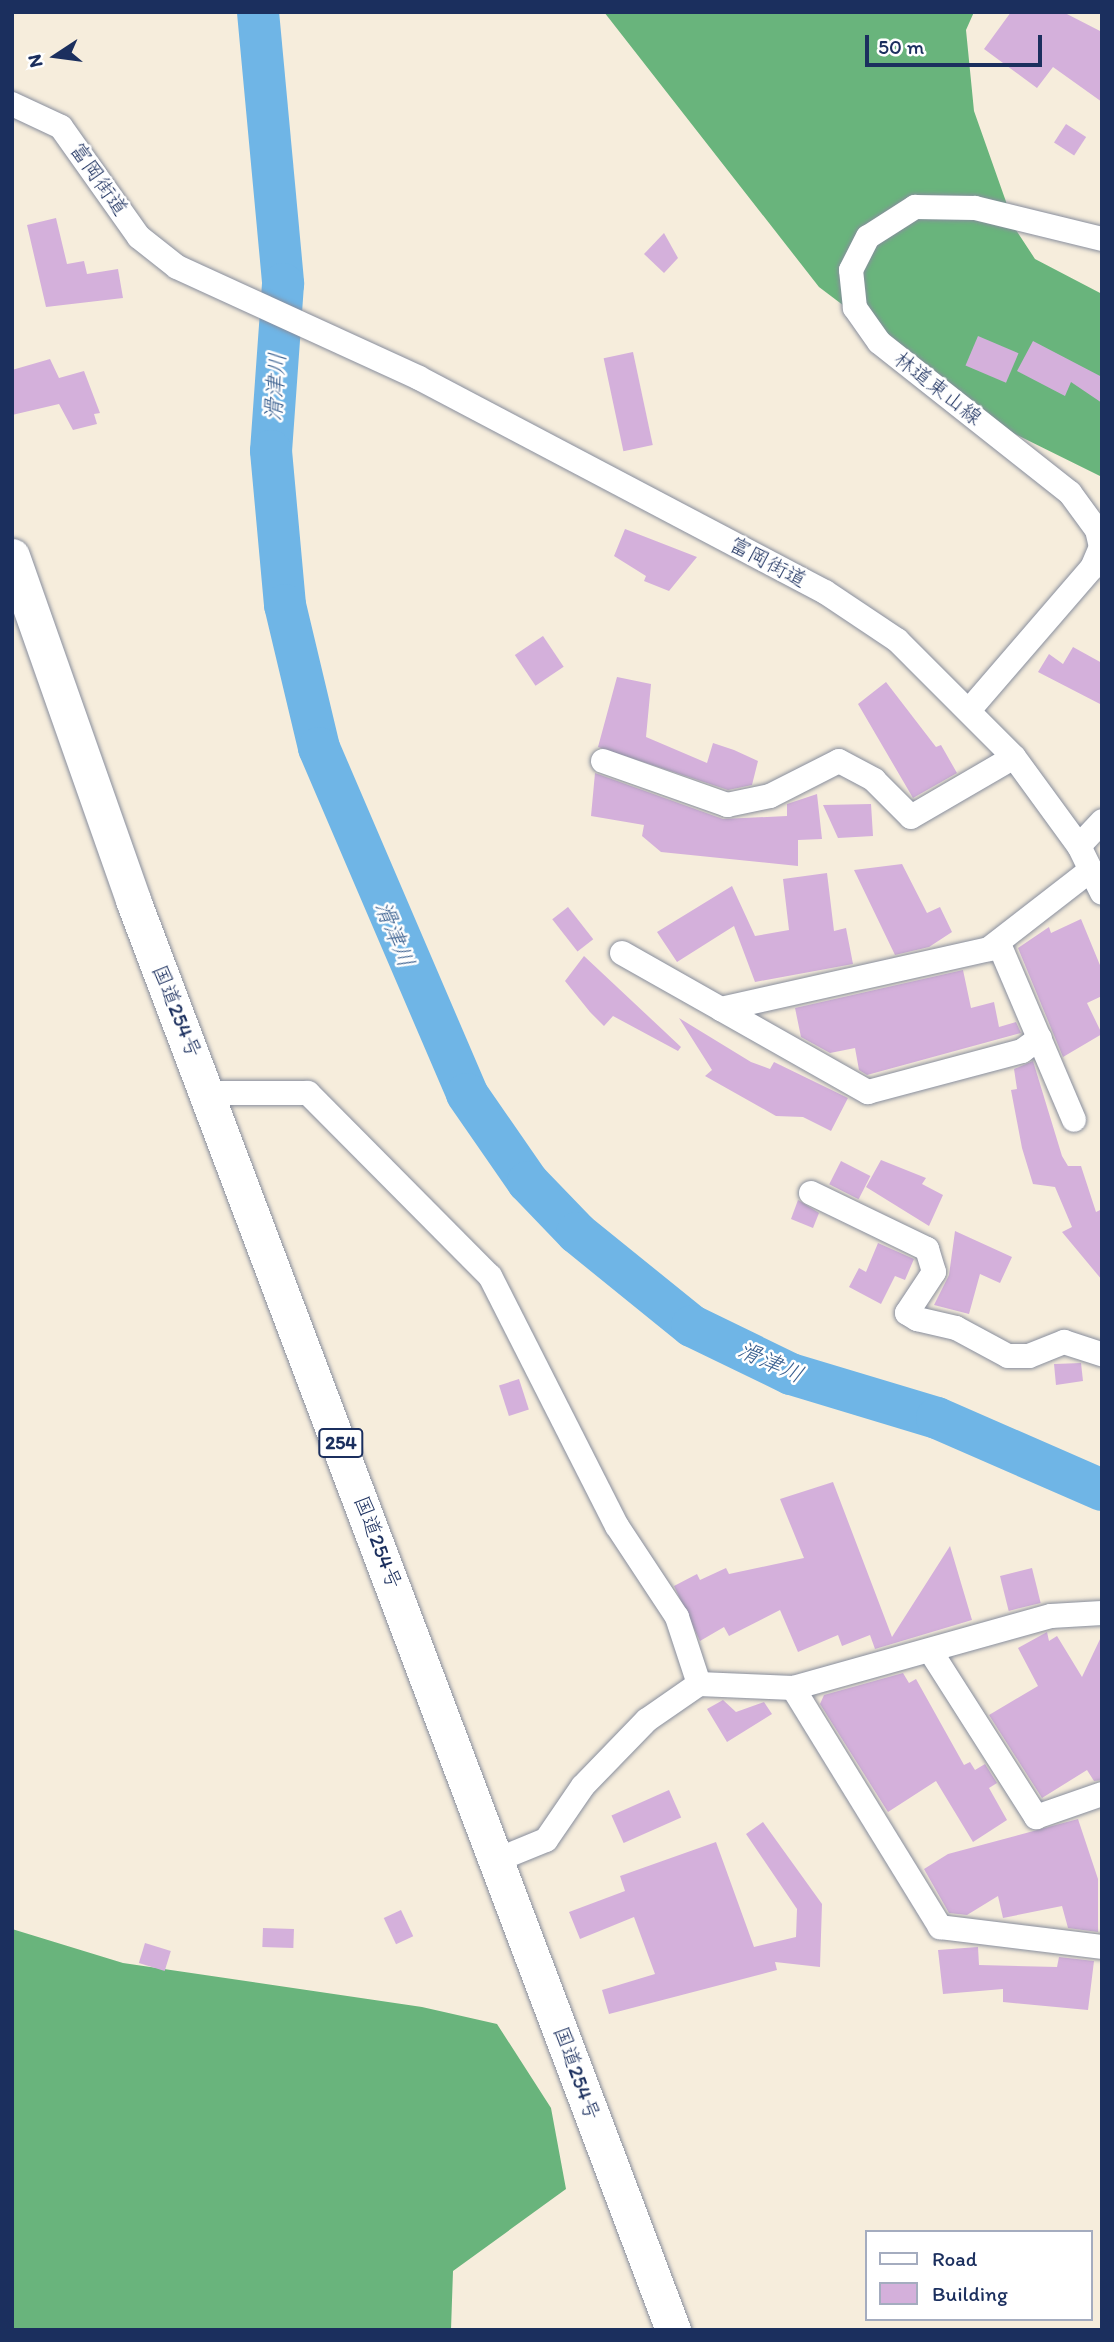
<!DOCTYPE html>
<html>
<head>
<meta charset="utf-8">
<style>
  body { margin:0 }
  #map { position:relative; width:1114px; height:2342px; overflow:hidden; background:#f6eddc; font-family:Itim,"Klee One",sans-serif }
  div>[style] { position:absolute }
  .forest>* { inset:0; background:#69b47c }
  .river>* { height:42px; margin:-21px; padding:0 21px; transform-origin:21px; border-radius:21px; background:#6fb5e6 }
  .building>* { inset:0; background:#d4b0db; transform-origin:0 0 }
  .roads { filter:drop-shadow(0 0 2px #888e9d) drop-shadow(0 0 2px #888e9d) }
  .minor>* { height:24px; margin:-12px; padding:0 12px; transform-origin:12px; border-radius:12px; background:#fff }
  .highway>* { height:35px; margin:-17.5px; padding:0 17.5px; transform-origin:17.5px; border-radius:17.5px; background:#fff }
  span { translate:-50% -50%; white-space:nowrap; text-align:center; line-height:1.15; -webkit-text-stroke:5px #fff; paint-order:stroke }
  .shield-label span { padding:2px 5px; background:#fff; border:2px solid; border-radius:5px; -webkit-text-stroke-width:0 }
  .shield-label { font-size:19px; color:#1b2f5e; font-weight:700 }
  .street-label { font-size:21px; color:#1b2f5e }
  .water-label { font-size:23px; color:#385e8e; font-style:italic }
  .frame { position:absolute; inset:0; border:14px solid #1b2f5e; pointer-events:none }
  .legend { position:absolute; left:865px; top:2230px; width:228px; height:91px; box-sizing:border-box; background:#fff; border:2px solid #a4acbf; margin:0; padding:9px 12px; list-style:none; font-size:21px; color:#1b2f5e }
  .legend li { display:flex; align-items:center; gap:14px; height:35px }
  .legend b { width:35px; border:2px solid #a4acbf }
  .north { position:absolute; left:21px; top:21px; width:70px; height:70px; -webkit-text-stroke:5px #fff; paint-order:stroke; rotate:257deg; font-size:19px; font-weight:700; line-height:28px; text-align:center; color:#1b2f5e }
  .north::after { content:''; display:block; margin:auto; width:24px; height:32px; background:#1b2f5e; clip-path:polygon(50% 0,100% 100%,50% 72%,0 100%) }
  .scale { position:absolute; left:865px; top:35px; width:177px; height:32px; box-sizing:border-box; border:4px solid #1b2f5e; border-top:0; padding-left:9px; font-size:21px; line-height:24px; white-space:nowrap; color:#1b2f5e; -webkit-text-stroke:5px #fff; paint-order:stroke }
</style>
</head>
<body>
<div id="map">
  <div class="forest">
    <div style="clip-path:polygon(604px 12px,974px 12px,966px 30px,974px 111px,1016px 230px,1035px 259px,1102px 294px,1102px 477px,1011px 432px,819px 287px)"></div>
    <div style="clip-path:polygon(12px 1929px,123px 1963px,422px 2007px,497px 2024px,551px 2108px,566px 2189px,453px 2271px,451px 2330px,12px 2330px)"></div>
  </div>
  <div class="river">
    <div style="left:258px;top:12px;width:273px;rotate:84.7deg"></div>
    <div style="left:283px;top:284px;width:167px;rotate:94.1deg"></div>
    <div style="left:271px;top:451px;width:155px;rotate:84.8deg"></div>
    <div style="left:285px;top:605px;width:147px;rotate:76.6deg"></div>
    <div style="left:319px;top:748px;width:376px;rotate:66.8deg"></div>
    <div style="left:467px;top:1094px;width:107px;rotate:55.3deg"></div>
    <div style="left:528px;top:1182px;width:71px;rotate:46.1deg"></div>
    <div style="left:577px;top:1233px;width:148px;rotate:39deg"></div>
    <div style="left:692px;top:1326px;width:110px;rotate:25.9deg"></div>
    <div style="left:791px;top:1374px;width:152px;rotate:16.8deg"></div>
    <div style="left:937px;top:1418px;width:180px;rotate:23.6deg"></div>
  </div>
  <div class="building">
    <div style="clip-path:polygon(1011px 12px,1063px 12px,1102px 32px,1102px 102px,1053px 67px,1037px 88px,984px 49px)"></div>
    <div style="left:1066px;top:124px;width:24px;height:22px;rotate:33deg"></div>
    <div style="clip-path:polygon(56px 218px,67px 264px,84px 261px,87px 274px,118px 269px,123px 298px,46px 307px,27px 225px)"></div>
    <div style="clip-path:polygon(664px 233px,678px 258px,664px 273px,644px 254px)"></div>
    <div style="left:978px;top:336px;width:44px;height:32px;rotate:23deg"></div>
    <div style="clip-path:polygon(1033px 341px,1102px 377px,1102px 403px,1071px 382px,1065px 396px,1017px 371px)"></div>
    <div style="left:633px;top:352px;width:95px;height:30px;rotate:78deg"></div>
    <div style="clip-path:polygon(50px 359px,59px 378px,84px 371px,100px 413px,94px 414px,97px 424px,73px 430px,59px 404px,12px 415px,12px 370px)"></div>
    <div style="clip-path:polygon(625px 529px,697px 557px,669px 591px,644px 581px,646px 576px,614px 556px)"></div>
    <div style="left:543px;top:636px;width:37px;height:34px;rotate:56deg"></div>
    <div style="clip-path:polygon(1073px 647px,1102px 663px,1102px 705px,1038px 672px,1049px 654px,1063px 664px)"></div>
    <div style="clip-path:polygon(617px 677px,651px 684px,646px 737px,707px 763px,713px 743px,734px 750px,758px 761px,752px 785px,728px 790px,598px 747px)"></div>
    <div style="clip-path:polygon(886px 682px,936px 747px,941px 745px,957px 773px,913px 798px,858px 704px)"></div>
    <div style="clip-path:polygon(595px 773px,723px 819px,787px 816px,787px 804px,817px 794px,822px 839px,798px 840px,798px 866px,661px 852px,642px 836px,644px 825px,591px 816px)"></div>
    <div style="clip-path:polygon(871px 804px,873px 836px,838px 838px,823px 805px)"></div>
    <div style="clip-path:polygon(902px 864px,927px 913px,940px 907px,952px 932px,929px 947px,895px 955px,854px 870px)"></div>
    <div style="clip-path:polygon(827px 873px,834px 931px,846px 928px,853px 964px,755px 982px,734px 926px,677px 962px,657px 932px,732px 886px,755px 936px,789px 930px,783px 879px)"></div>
    <div style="left:568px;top:907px;width:41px;height:20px;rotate:52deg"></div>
    <div style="clip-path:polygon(1081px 919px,1102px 970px,1102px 996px,1087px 1003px,1102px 1034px,1063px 1057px,1018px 948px,1049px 927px,1051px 933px)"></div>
    <div style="clip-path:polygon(584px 956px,681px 1047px,678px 1051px,613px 1016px,604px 1026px,590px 1012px,565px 981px)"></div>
    <div style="clip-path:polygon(963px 970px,971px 1008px,994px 1002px,999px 1027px,1016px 1022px,1021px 1033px,867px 1075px,859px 1070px,855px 1048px,830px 1053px,801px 1037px,795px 1008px)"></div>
    <div style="clip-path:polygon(679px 1018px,751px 1062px,770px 1069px,774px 1062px,848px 1098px,831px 1131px,803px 1117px,776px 1116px,705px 1076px,712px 1070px)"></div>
    <div style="clip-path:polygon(1033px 1061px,1062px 1156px,1068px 1166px,1081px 1166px,1096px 1212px,1102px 1209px,1102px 1280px,1062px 1232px,1072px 1227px,1055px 1187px,1033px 1184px,1022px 1148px,1011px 1090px,1017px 1089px,1014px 1069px)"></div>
    <div style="clip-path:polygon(881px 1160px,926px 1178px,922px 1184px,943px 1195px,929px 1226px,866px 1187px)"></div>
    <div style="left:841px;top:1161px;width:33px;height:26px;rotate:27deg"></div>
    <div style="clip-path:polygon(798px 1200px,819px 1213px,813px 1228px,791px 1219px)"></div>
    <div style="clip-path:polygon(955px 1231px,1012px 1257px,1000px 1283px,980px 1274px,969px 1314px,934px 1305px,949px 1275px)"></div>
    <div style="clip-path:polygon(878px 1243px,914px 1259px,905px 1280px,895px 1276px,881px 1304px,849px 1287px,859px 1268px,866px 1272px)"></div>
    <div style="clip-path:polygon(1081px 1363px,1083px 1381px,1056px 1385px,1054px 1364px)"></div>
    <div style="left:519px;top:1379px;width:32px;height:21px;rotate:72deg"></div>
    <div style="clip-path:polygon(833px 1482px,892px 1637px,950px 1546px,972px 1620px,875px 1649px,870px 1635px,842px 1646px,838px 1635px,798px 1652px,780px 1610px,729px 1636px,724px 1627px,700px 1641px,674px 1586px,697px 1574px,700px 1580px,726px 1568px,729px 1574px,804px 1558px,780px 1499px)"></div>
    <div style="left:1032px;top:1568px;width:36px;height:33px;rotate:76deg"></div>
    <div style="clip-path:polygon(1047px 1632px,1049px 1641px,1057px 1636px,1082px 1677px,1102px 1635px,1102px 1780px,1094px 1781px,1087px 1770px,1042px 1798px,989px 1715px,1038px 1686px,1018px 1648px)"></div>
    <div style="clip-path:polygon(903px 1673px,909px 1683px,916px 1679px,964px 1765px,970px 1762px,975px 1770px,985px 1764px,997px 1783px,989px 1788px,1007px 1820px,973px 1842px,936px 1781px,888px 1812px,820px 1704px,824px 1695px)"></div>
    <div style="clip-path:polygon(723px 1700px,736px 1712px,764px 1702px,772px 1714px,727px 1742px,707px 1709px)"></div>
    <div style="left:669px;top:1790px;width:30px;height:63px;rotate:66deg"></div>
    <div style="clip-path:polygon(1078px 1819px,1098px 1879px,1098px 1932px,1068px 1928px,1062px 1906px,1003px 1918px,998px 1896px,967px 1915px,949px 1913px,924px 1869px,948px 1854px)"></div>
    <div style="clip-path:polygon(763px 1822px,822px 1904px,820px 1967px,775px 1962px,777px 1970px,609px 2014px,602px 1990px,655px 1974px,634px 1917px,580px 1939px,569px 1912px,625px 1891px,620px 1876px,716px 1842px,754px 1947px,796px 1937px,797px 1909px,746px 1834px)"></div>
    <div style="left:401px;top:1910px;width:29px;height:19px;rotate:65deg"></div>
    <div style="left:263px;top:1928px;width:31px;height:19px;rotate:2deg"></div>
    <div style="left:145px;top:1943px;width:27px;height:21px;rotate:17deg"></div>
    <div style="clip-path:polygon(978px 1947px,979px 1965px,1057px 1967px,1059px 1957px,1094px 1961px,1088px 2010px,1003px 2002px,1003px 1989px,943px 1994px,938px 1950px)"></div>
  </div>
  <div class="roads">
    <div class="minor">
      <div style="left:12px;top:104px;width:54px;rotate:25.1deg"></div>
      <div style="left:61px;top:127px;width:135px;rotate:54.7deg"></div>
      <div style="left:139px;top:237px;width:48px;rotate:38.3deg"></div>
      <div style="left:177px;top:267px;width:266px;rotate:24.6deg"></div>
      <div style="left:419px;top:378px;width:459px;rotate:27.8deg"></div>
      <div style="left:825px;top:592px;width:87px;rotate:33.7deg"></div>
      <div style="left:897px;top:640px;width:165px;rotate:45deg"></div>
      <div style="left:1014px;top:757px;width:110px;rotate:53.9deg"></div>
      <div style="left:1079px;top:846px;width:52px;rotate:63.9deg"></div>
      <div style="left:971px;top:708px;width:185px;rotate:-49.2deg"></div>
      <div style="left:1092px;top:568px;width:23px;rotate:-67deg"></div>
      <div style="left:1101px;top:547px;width:17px;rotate:-103deg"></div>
      <div style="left:1097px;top:530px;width:46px;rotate:-126.1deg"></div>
      <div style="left:1070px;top:493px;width:243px;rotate:-141.7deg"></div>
      <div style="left:879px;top:342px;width:42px;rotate:-125.2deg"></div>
      <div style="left:855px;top:308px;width:38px;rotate:-96deg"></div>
      <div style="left:851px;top:270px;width:37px;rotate:-63deg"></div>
      <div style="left:868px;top:237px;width:56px;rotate:-32.6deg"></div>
      <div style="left:915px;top:207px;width:60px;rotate:1deg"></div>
      <div style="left:975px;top:208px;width:131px;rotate:13.7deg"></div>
      <div style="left:603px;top:761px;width:132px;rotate:19.5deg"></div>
      <div style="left:727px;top:805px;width:44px;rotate:-11.8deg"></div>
      <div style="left:770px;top:796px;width:77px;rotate:-26.9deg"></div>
      <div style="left:839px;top:761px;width:40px;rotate:28deg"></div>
      <div style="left:874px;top:780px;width:52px;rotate:45deg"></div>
      <div style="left:911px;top:817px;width:119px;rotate:-30.2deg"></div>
      <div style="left:1079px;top:846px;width:34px;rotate:-47deg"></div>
      <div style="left:999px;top:944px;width:191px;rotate:66.9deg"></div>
      <div style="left:622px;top:953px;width:114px;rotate:29.5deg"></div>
      <div style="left:721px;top:1009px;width:275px;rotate:-12.6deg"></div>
      <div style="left:989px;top:949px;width:129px;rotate:-37.8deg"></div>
      <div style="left:721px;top:1009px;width:169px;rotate:29.5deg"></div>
      <div style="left:868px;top:1092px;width:159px;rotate:-14.9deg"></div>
      <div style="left:1022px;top:1051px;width:22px;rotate:-36deg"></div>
      <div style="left:210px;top:1093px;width:98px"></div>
      <div style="left:308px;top:1093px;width:258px;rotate:45.2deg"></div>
      <div style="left:490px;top:1276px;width:280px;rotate:63.1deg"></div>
      <div style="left:617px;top:1526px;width:109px;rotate:56.6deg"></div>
      <div style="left:677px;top:1617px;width:71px;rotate:71.8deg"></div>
      <div style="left:811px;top:1193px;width:129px;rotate:25.8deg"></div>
      <div style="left:927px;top:1249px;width:24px;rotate:73deg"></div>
      <div style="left:934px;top:1272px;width:49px;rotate:123.4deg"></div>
      <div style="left:907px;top:1313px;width:12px;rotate:31deg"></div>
      <div style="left:917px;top:1319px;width:40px;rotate:13deg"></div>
      <div style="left:956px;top:1328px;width:59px;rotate:28.3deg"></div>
      <div style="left:1008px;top:1356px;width:21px"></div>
      <div style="left:1029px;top:1356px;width:38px;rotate:-22deg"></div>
      <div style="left:1064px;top:1342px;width:40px;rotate:18deg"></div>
      <div style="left:931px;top:1652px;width:196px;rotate:57.5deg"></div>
      <div style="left:1036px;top:1817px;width:70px;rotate:-19.2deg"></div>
      <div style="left:793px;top:1688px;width:281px;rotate:58.4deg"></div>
      <div style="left:940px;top:1927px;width:163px;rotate:7deg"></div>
      <div style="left:497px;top:1860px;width:53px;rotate:-22.2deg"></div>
      <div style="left:546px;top:1840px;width:65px;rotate:-55.6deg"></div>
      <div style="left:583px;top:1786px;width:92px;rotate:-45.9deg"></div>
      <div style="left:647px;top:1720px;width:63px;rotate:-34.7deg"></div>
      <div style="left:699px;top:1684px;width:94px;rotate:2.4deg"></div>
      <div style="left:793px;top:1688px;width:268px;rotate:-15.6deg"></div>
      <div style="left:1051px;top:1616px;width:51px;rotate:-3.4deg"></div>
    </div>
    <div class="highway">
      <div style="left:12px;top:556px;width:365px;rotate:70.6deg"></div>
      <div style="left:133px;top:900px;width:1529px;rotate:69.31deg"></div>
    </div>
  </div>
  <div class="shield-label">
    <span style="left:341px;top:1443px">254</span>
  </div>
  <div class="street-label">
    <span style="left:99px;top:179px;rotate:55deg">富岡街道</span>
    <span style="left:938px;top:388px;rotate:38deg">林道東山線</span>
    <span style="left:768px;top:562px;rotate:28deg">富岡街道</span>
    <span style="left:177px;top:1011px;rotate:68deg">国道254号</span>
    <span style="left:378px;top:1542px;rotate:69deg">国道254号</span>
    <span style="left:577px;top:2073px;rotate:70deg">国道254号</span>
  </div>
  <div class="water-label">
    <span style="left:275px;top:387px;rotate:-86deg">滑津川</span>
    <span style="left:395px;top:934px;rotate:68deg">滑津川</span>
    <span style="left:771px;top:1362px;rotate:24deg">滑津川</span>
  </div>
  <div class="frame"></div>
  <ul class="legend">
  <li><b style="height:9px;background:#fff"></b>Road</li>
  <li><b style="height:19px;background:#d4b0db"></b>Building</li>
  </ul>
  <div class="north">N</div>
  <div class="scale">50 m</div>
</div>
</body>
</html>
